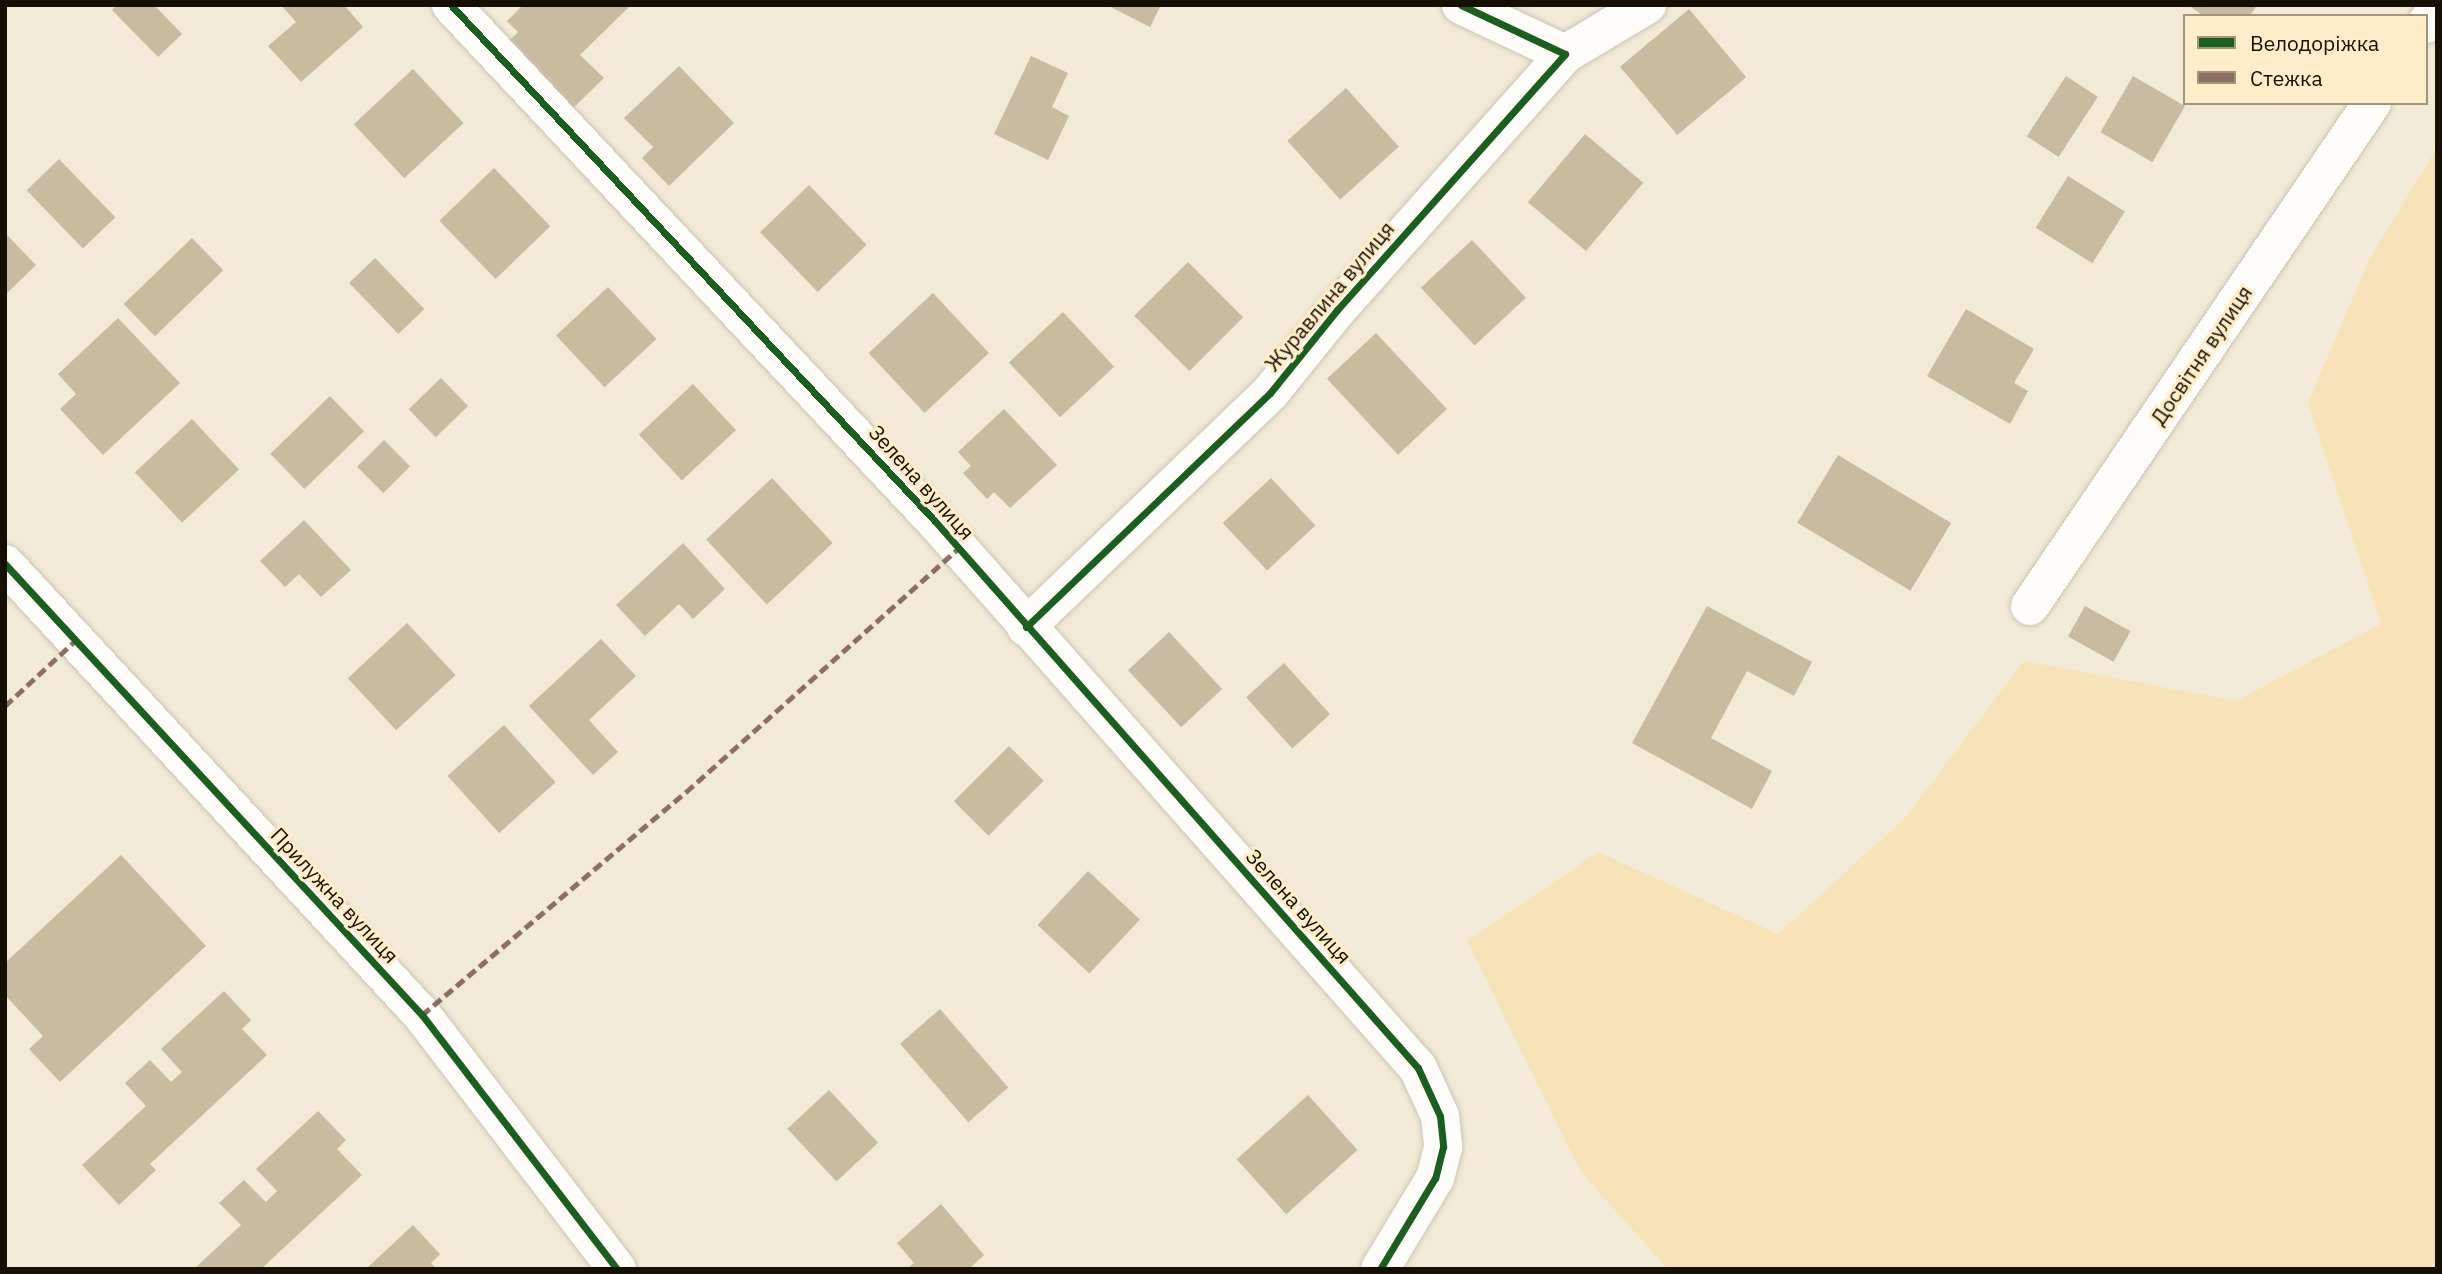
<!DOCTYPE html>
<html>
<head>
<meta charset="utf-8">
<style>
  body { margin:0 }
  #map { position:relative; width:2442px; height:1274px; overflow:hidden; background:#f2e9d6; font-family:"IBM Plex Sans",sans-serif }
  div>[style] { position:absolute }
  .green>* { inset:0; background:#f8e2b8 }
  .building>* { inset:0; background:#c9bba0; transform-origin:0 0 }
  .roads { filter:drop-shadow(0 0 2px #ccc5b6) drop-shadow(0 0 2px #ccc5b6) }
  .minor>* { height:38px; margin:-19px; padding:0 19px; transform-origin:19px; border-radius:19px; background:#fdfcf9 }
  .quiet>* { height:5px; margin-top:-2.5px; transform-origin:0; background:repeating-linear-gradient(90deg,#8d6e63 0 10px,transparent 0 15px) }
  .cycleway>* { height:7px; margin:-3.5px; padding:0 3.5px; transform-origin:3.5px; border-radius:3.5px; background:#1b5e20 }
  span { translate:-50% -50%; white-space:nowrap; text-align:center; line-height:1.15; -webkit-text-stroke:6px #ffedc9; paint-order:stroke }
  .street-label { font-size:21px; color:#150f04 }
  .frame { position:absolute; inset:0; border:7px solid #150f04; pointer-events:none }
  .legend { position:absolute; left:2183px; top:14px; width:245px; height:91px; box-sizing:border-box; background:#ffedc9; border:2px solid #a1947a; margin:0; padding:9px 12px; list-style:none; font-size:21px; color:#150f04 }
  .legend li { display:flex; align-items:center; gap:14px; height:35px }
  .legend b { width:35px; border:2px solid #a1947a }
</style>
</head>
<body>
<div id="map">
  <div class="green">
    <div style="clip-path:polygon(2437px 148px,2437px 1269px,1668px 1269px,1581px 1172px,1467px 941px,1598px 852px,1778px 934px,1906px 817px,2024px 661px,2236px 701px,2381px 624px,2308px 403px,2369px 260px)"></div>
  </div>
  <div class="building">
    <div style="clip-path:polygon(117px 5px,154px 5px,182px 34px,158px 57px,112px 10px)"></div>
    <div style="clip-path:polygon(281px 5px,344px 5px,363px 27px,301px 82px,268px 46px,296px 22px)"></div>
    <div style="clip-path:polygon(523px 5px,631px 5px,580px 55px,604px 78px,567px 114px,502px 48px,518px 32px,507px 21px)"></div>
    <div style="clip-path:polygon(1107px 5px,1161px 5px,1150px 27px)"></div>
    <div style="clip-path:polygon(2188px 5px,2257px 5px,2250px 16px,2204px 16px)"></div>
    <div style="left:1689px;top:9px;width:89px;height:90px;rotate:50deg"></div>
    <div style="clip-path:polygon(1031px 56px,1068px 73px,1052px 107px,1069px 116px,1048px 160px,994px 134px)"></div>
    <div style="clip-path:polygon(679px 66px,734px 123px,669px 186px,642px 158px,653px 147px,624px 118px)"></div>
    <div style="left:413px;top:69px;width:74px;height:81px;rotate:47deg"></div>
    <div style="left:2066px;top:76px;width:38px;height:72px;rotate:33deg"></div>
    <div style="left:2133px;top:76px;width:60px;height:65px;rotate:30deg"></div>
    <div style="left:1346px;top:88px;width:79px;height:79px;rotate:48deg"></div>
    <div style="left:1585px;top:134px;width:76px;height:89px;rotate:40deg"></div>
    <div style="left:59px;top:159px;width:81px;height:45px;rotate:46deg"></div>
    <div style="left:494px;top:168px;width:81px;height:76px;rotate:46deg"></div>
    <div style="left:2068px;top:176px;width:67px;height:61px;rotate:32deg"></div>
    <div style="left:809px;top:185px;width:83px;height:68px;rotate:46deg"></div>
    <div style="clip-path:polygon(5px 233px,36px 265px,5px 295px)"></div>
    <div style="left:192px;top:238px;width:45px;height:95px;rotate:46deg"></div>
    <div style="left:1472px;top:240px;width:79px;height:70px;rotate:47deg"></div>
    <div style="left:375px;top:258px;width:71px;height:36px;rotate:46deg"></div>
    <div style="left:1188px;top:262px;width:78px;height:76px;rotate:45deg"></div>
    <div style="left:608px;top:287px;width:71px;height:71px;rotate:47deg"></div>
    <div style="left:933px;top:293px;width:82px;height:88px;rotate:47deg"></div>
    <div style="clip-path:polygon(1966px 309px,2034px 349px,2014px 383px,2028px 391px,2010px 424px,1927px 376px)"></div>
    <div style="left:1063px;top:312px;width:75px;height:74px;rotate:47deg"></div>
    <div style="clip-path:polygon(118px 318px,180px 383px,103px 455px,60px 409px,76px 394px,58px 374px)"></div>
    <div style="left:1376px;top:333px;width:104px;height:67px;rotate:47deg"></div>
    <div style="left:441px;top:378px;width:39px;height:45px;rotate:46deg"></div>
    <div style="left:693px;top:384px;width:63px;height:74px;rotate:47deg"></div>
    <div style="left:330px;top:396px;width:49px;height:83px;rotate:46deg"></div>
    <div style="clip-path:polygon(1004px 409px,1057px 465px,1010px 508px,994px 492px,987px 499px,963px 473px,971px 466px,958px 452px)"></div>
    <div style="left:192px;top:419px;width:69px;height:78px;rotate:47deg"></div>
    <div style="left:384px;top:440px;width:37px;height:38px;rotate:45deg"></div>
    <div style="left:1838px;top:455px;width:132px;height:79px;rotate:31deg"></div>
    <div style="left:772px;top:478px;width:89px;height:90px;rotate:47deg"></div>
    <div style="left:1271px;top:478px;width:65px;height:66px;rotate:47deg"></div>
    <div style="clip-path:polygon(304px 520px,351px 570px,321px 597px,299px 574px,285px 587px,260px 561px)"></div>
    <div style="clip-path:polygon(683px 543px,725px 589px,693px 619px,679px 604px,645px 636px,616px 605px)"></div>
    <div style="clip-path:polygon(1707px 606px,1812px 662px,1794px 696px,1747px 671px,1711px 738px,1772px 771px,1752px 809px,1632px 743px)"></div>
    <div style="left:2085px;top:606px;width:52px;height:35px;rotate:29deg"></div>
    <div style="left:407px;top:623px;width:71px;height:81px;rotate:47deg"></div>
    <div style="left:1169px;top:632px;width:78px;height:56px;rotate:47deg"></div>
    <div style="clip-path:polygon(601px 639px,636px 676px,589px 720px,618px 752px,593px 775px,529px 706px)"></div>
    <div style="left:1284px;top:663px;width:69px;height:51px;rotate:48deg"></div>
    <div style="left:504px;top:725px;width:77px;height:76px;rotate:48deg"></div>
    <div style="left:1009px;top:746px;width:49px;height:78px;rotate:45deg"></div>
    <div style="clip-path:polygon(121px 855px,206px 946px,60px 1082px,29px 1049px,43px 1036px,5px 995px,5px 963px)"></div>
    <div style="left:1088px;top:871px;width:71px;height:74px;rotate:43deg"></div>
    <div style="clip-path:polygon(224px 991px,251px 1020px,242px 1029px,267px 1055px,150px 1164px,156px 1170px,119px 1205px,82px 1165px,146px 1106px,125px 1083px,150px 1060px,171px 1082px,182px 1072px,161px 1049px)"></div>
    <div style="left:940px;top:1009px;width:104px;height:53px;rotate:49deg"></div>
    <div style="left:829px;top:1090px;width:72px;height:57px;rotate:47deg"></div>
    <div style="left:1308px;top:1095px;width:74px;height:96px;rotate:48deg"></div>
    <div style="clip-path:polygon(318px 1111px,346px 1140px,337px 1149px,362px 1175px,261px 1269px,194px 1269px,241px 1225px,219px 1203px,244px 1180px,266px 1202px,277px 1191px,256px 1169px)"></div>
    <div style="clip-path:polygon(941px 1204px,984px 1255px,969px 1269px,907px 1269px,914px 1263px,897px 1243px)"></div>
    <div style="clip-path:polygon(413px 1225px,440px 1254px,431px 1263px,437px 1269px,366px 1269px)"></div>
  </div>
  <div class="roads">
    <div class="minor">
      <div style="left:451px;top:5px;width:706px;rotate:46.84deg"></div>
      <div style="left:934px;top:520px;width:731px;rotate:48.55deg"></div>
      <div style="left:1418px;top:1068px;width:53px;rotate:65.4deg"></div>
      <div style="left:1440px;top:1116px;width:31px;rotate:84deg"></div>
      <div style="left:1443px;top:1147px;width:32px;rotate:104deg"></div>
      <div style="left:1435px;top:1178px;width:106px;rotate:121.1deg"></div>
      <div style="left:2426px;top:24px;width:19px;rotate:-54deg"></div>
      <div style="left:1565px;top:54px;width:96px;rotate:-30.9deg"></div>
      <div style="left:5px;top:564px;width:614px;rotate:47.24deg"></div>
      <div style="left:422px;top:1015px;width:320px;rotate:52.5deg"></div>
      <div style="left:2030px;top:606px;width:608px;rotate:-55.79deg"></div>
      <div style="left:1026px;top:627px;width:338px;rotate:-43.8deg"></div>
      <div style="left:1270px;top:393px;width:107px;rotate:-51.1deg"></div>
      <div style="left:1337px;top:310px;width:343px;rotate:-48.3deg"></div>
      <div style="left:1565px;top:54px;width:115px;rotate:-154.8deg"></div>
    </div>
  </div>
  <div class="quiet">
    <div style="left:5px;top:706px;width:97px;rotate:-42.9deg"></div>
    <div style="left:422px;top:1015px;width:346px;rotate:-40.2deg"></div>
    <div style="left:686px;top:792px;width:366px;rotate:-41.8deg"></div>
  </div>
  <div class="cycleway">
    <div style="left:451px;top:5px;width:706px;rotate:46.84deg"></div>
    <div style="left:934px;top:520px;width:731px;rotate:48.55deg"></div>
    <div style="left:1418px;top:1068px;width:53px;rotate:65.4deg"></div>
    <div style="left:1440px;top:1116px;width:31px;rotate:84deg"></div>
    <div style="left:1443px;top:1147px;width:32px;rotate:104deg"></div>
    <div style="left:1435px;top:1178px;width:106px;rotate:121.1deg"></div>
    <div style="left:5px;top:564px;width:614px;rotate:47.24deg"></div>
    <div style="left:422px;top:1015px;width:320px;rotate:52.5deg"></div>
    <div style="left:1026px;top:627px;width:338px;rotate:-43.8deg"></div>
    <div style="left:1270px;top:393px;width:107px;rotate:-51.1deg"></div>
    <div style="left:1337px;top:310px;width:343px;rotate:-48.3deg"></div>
    <div style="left:1565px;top:54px;width:115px;rotate:-154.8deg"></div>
  </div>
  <div class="street-label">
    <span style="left:1329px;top:296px;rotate:-50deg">Журавлина вулиця</span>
    <span style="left:2201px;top:355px;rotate:-56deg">Досвітня вулиця</span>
    <span style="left:922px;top:482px;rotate:48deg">Зелена вулиця</span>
    <span style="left:335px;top:895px;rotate:47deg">Прилужна вулиця</span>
    <span style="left:1299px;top:906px;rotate:48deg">Зелена вулиця</span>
  </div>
  <div class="frame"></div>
  <ul class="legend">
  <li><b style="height:9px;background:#1b5e20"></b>Велодоріжка</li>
  <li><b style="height:9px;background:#8d6e63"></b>Стежка</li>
  </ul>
</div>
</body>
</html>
